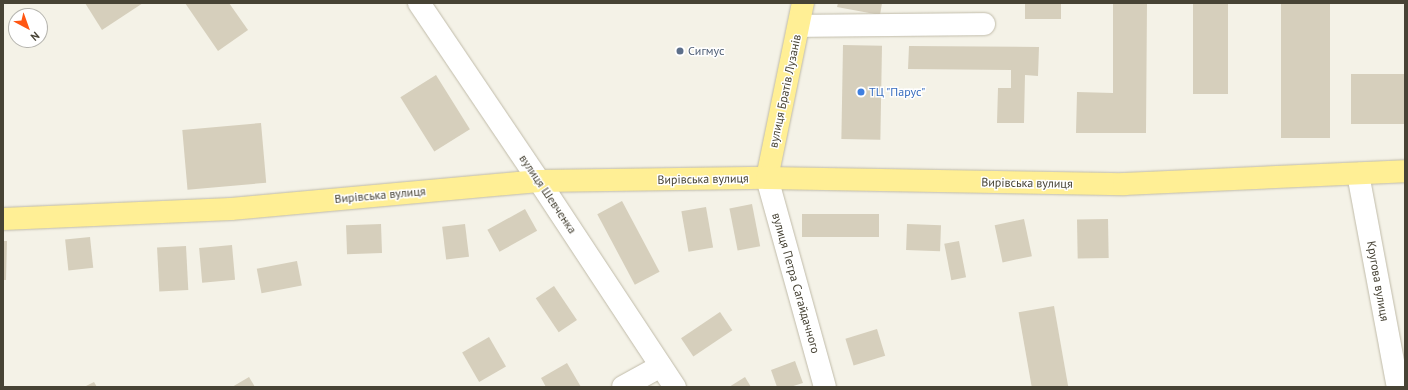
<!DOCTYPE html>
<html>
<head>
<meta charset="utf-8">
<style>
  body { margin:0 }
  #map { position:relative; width:1408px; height:390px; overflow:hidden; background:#f4f2e7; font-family:"PT Sans",sans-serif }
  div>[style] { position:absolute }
  .building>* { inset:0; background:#d6cfbc; transform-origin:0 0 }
  .roads { filter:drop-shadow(0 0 1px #c0bba9) drop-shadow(0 0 1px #c0bba9) }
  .minor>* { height:22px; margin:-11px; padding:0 11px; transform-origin:11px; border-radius:11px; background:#fff }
  .major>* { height:22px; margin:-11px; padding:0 11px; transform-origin:11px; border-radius:11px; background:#ffef95 }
  .dots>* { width:11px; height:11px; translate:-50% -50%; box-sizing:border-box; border:2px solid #fff; border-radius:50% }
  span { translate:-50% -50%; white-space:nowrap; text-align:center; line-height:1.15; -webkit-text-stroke:3px #fff; paint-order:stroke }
  .service-label { font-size:12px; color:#4e5e75 }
  .left { translate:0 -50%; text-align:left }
  .street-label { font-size:12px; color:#474335 }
  .shop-label { font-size:12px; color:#366cbe }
  .frame { position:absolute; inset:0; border:4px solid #474335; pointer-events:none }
  .north { position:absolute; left:8px; top:8px; width:40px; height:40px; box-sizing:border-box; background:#fff; border:1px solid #b5b4ae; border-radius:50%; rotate:139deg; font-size:11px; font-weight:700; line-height:16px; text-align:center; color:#474335 }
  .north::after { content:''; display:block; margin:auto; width:14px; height:18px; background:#ff5613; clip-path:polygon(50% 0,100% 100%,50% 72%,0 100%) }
</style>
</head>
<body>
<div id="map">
  <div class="building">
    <div style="clip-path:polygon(85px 3px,143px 3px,102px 30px)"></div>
    <div style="clip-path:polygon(185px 3px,229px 3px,248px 30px,218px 51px)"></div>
    <div style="clip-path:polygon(838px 3px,882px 3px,880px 15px,837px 7px)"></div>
    <div style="left:1025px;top:3px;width:36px;height:16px"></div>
    <div style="clip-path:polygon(1113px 3px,1147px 3px,1146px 133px,1076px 133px,1077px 92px,1113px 93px)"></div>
    <div style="left:1193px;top:3px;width:35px;height:91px"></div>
    <div style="left:1281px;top:3px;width:49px;height:135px"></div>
    <div style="left:843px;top:45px;width:39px;height:94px;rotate:1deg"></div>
    <div style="clip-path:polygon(909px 46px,1039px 47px,1038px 76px,1025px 75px,1024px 123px,997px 123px,998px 88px,1011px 88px,1011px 70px,908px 69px)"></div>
    <div style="left:1405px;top:74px;width:50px;height:54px;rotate:90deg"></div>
    <div style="left:436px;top:75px;width:64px;height:42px;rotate:58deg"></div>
    <div style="left:261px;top:123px;width:60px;height:79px;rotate:85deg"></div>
    <div style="left:622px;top:201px;width:80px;height:28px;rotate:62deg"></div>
    <div style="left:752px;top:204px;width:43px;height:23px;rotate:79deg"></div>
    <div style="left:706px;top:207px;width:41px;height:25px;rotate:80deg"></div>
    <div style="left:525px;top:209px;width:25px;height:43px;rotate:61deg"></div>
    <div style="left:802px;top:214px;width:77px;height:23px"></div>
    <div style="left:1024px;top:219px;width:38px;height:30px;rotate:78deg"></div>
    <div style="left:1108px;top:219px;width:39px;height:31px;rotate:89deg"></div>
    <div style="left:381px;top:224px;width:29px;height:35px;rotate:88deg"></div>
    <div style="left:465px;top:224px;width:33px;height:23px;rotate:83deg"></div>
    <div style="left:907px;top:224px;width:34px;height:26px;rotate:2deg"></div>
    <div style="left:90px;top:237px;width:31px;height:25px;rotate:84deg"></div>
    <div style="clip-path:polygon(3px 241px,7px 241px,6px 280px,3px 280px)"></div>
    <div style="left:959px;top:241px;width:37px;height:15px;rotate:79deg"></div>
    <div style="left:232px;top:245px;width:35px;height:33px;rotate:85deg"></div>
    <div style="left:186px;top:246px;width:44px;height:29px;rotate:87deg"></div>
    <div style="left:297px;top:261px;width:25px;height:41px;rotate:79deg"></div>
    <div style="left:554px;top:286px;width:41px;height:22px;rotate:56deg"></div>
    <div style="left:1054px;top:306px;width:82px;height:36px;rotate:80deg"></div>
    <div style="left:720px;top:312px;width:22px;height:47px;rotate:56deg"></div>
    <div style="left:877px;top:329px;width:28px;height:33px;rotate:73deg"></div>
    <div style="left:489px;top:337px;width:34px;height:31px;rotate:60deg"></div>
    <div style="clip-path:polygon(795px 361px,803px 383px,790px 387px,777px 387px,771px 370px)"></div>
    <div style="clip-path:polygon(567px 363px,581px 387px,546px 387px,541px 378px)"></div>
    <div style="clip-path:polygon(249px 377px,255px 387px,232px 387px)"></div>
    <div style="clip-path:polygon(745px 377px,751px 387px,729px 387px)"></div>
    <div style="clip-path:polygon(94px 382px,97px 387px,84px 387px)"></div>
  </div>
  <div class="roads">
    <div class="minor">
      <div style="left:419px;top:3px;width:215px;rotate:56deg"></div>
      <div style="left:539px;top:181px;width:247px;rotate:56.6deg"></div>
      <div style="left:799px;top:26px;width:185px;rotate:-0.6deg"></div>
      <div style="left:1358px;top:174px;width:217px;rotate:79.4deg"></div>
      <div style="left:767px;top:178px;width:217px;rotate:74.5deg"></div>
      <div style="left:623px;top:387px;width:43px;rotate:-28.9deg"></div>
    </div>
    <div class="major">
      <div style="left:767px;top:178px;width:179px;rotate:-78.4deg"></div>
      <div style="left:3px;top:219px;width:228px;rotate:-2.5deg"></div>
      <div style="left:231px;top:209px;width:309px;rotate:-5.2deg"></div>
      <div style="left:539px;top:181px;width:228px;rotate:-0.8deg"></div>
      <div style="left:767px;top:178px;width:357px;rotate:1deg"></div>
      <div style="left:1124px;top:184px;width:281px;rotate:-2.6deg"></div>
    </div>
  </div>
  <div class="dots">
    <div style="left:680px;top:51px;background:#5c6f8a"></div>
    <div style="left:861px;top:92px;background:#3f7fe0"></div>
  </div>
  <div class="service-label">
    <span class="left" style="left:688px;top:51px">Сигмус</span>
  </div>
  <div class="street-label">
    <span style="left:785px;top:91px;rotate:-78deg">вулиця Братів Лузанів</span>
    <span style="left:703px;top:179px;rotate:-1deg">Вирівська вулиця</span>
    <span style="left:1027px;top:183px;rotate:1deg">Вирівська вулиця</span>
    <span style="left:548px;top:194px;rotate:56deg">вулиця Шевченка</span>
    <span style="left:380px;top:195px;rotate:-5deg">Вирівська вулиця</span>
    <span style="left:1378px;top:281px;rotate:80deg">Кругова вулиця</span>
    <span style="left:796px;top:283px;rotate:74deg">вулиця Петра Сагайдачного</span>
  </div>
  <div class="shop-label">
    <span class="left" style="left:869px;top:92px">ТЦ "Парус"</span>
  </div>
  <div class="frame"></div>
  <div class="north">N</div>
</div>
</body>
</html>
